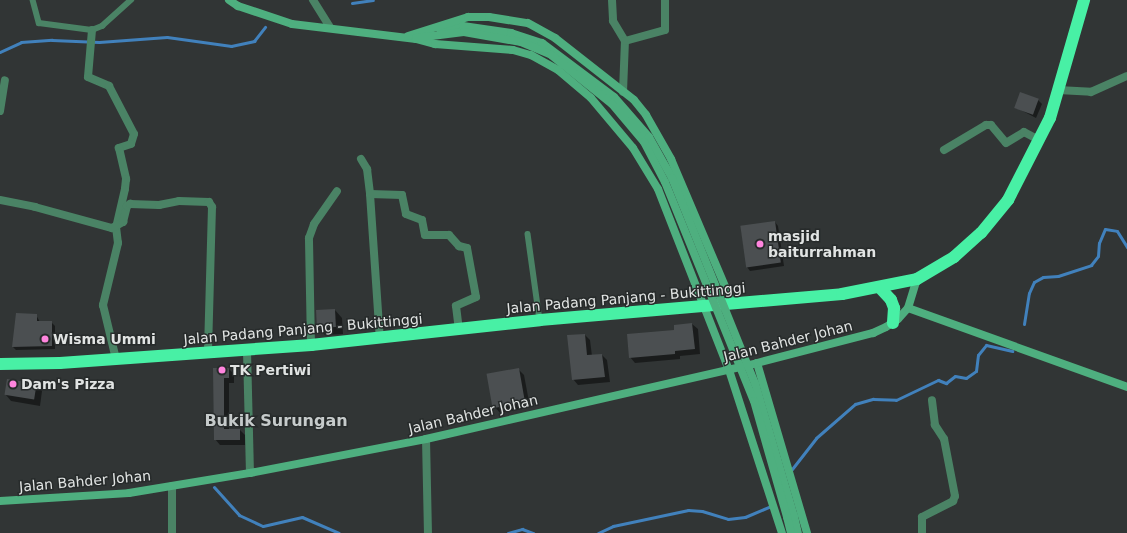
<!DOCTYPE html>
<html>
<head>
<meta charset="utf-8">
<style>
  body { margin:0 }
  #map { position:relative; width:1127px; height:533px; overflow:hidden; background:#313535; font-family:"DejaVu Sans",sans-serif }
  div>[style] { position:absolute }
  .shadow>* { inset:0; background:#0007 }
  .stream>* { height:3px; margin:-1.5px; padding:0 1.5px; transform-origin:1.5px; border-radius:1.5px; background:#4181bc }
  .building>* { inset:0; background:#4b4f51; transform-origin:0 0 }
  .lane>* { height:5.5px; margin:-2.75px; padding:0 2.75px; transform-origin:2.75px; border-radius:2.75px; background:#4a8365 }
  .street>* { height:8px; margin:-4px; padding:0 4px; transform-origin:4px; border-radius:4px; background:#4a8365 }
  .secondary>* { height:8px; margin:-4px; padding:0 4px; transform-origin:4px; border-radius:4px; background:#4eaf7f }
  .highway>* { height:12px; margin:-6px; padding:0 6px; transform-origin:6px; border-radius:6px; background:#48f0a5 }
  .secondary-bridge>* { height:8px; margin:-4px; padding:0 4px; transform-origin:4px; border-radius:4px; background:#4eaf7f }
  .dots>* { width:11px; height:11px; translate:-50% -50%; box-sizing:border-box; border:2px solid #272b2b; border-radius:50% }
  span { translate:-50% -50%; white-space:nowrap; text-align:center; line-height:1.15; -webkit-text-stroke:3px #272b2b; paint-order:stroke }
  .poi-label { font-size:14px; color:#e1e4e3; font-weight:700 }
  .left { translate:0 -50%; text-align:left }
  .street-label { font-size:14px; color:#e1e4e3 }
  .quarter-label { font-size:16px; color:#c6cbcb; font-weight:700 }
</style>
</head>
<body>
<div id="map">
  <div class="shadow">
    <div style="clip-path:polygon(1038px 100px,1042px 104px,1036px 118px,1015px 107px)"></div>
    <div style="clip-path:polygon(775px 222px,778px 226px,784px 266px,750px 271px,747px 267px,741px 227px)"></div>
    <div style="clip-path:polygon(335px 310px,342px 318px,343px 334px,325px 335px,317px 327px)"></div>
    <div style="clip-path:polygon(36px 315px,40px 322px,51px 322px,55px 326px,55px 349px,16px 350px,13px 347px)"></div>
    <div style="clip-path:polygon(692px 324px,698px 329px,700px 354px,680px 356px,680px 359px,635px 363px,630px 357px)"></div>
    <div style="clip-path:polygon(585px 335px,590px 340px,592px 356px,602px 355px,607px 360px,610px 382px,578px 385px,573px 379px)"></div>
    <div style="clip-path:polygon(214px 369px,229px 369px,234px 374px,234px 383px,229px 383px,229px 430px,240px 430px,245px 435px,245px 445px,220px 445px,215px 439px)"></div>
    <div style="clip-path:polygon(518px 369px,524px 375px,530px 407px,500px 413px,495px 407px)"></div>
    <div style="clip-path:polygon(8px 380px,37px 385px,42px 391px,40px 406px,11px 401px,6px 395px)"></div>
  </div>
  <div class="stream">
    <div style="left:352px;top:3px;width:21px;rotate:-8deg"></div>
    <div style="left:0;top:52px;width:23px;rotate:-25deg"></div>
    <div style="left:21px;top:42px;width:31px;rotate:-4deg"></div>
    <div style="left:52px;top:40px;width:47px;rotate:2.4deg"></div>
    <div style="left:99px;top:42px;width:68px;rotate:-4.2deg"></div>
    <div style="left:167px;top:37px;width:65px;rotate:8deg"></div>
    <div style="left:231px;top:46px;width:24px;rotate:-12deg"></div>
    <div style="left:254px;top:41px;width:18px;rotate:-52deg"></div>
    <div style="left:1024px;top:324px;width:31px;rotate:-81deg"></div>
    <div style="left:1029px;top:293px;width:12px;rotate:-66deg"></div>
    <div style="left:1034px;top:282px;width:10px;rotate:-29deg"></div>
    <div style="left:1043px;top:277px;width:15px;rotate:-4deg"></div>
    <div style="left:1058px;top:276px;width:35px;rotate:-18deg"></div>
    <div style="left:1091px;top:265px;width:11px;rotate:-52deg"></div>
    <div style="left:1098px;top:256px;width:13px;rotate:-86deg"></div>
    <div style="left:1099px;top:243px;width:15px;rotate:-67deg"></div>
    <div style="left:1105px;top:229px;width:12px;rotate:9deg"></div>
    <div style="left:1117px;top:231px;width:19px;rotate:58deg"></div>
    <div style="left:792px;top:469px;width:39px;rotate:-52deg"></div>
    <div style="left:816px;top:438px;width:52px;rotate:-41.1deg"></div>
    <div style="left:855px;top:404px;width:19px;rotate:-16deg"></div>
    <div style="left:873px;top:399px;width:23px;rotate:2deg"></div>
    <div style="left:896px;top:400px;width:47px;rotate:-25.5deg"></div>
    <div style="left:938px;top:380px;width:9px;rotate:21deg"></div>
    <div style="left:946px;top:383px;width:11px;rotate:-38deg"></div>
    <div style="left:955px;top:376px;width:11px;rotate:10deg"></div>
    <div style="left:966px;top:378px;width:12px;rotate:-35deg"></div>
    <div style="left:976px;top:371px;width:16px;rotate:-83deg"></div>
    <div style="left:978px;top:355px;width:13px;rotate:-51deg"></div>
    <div style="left:986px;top:345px;width:27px;rotate:13deg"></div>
    <div style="left:214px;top:487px;width:38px;rotate:48deg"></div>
    <div style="left:239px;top:515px;width:26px;rotate:25deg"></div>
    <div style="left:263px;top:526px;width:40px;rotate:-13deg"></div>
    <div style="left:302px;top:517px;width:40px;rotate:23.4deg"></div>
    <div style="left:508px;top:533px;width:15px;rotate:-16deg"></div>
    <div style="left:522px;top:529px;width:12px;rotate:20deg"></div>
    <div style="left:598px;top:533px;width:17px;rotate:-25deg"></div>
    <div style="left:613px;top:526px;width:77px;rotate:-12deg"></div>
    <div style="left:688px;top:510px;width:14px;rotate:4deg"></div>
    <div style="left:702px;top:511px;width:27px;rotate:17deg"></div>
    <div style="left:728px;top:519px;width:17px;rotate:-7deg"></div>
    <div style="left:745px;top:517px;width:28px;rotate:-23deg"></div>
  </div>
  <div class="building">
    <div style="left:1020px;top:92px;width:20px;height:17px;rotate:20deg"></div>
    <div style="left:775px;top:221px;width:42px;height:35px;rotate:82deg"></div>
    <div style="left:335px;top:309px;width:18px;height:19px;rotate:87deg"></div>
    <div style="clip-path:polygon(16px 313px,37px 314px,37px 321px,52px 321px,52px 346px,12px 347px)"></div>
    <div style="clip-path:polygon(692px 323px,695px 349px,675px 351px,675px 354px,629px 358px,627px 334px,674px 330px,674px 325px)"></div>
    <div style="clip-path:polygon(585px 334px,587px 355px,602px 354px,605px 377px,572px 380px,567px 335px)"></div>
    <div style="clip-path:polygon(213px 368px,229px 368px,229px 378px,224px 378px,224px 429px,240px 429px,240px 440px,214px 440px)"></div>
    <div style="left:519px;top:368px;width:35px;height:33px;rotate:80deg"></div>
    <div style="left:7px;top:379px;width:30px;height:16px;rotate:9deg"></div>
  </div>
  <div class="lane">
    <div style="left:33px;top:0;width:24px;rotate:75deg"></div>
    <div style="left:39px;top:23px;width:53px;rotate:7.5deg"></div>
    <div style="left:92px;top:30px;width:11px;rotate:-22deg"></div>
    <div style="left:102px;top:26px;width:39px;rotate:-42deg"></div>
    <div style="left:528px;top:234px;width:87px;rotate:82.1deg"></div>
  </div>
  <div class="street">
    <div style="left:313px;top:0;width:32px;rotate:58deg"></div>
    <div style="left:612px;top:0;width:21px;rotate:87deg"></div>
    <div style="left:613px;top:21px;width:23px;rotate:59deg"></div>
    <div style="left:92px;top:30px;width:47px;rotate:94.9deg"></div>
    <div style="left:88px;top:77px;width:23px;rotate:23deg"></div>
    <div style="left:109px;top:86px;width:54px;rotate:62.5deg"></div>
    <div style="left:134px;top:134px;width:10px;rotate:107deg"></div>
    <div style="left:131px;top:144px;width:13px;rotate:162deg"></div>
    <div style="left:119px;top:148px;width:32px;rotate:77deg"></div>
    <div style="left:126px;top:179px;width:10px;rotate:96deg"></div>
    <div style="left:125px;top:189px;width:39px;rotate:103deg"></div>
    <div style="left:116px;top:227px;width:16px;rotate:83deg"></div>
    <div style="left:118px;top:243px;width:64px;rotate:103.6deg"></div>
    <div style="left:103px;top:305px;width:56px;rotate:76.5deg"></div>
    <div style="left:1058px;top:90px;width:33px;rotate:3deg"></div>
    <div style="left:1091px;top:92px;width:39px;rotate:-24deg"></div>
    <div style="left:623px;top:92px;width:51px;rotate:-87.8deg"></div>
    <div style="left:625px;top:41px;width:41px;rotate:-15.4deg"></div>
    <div style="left:665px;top:30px;width:30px;rotate:-90deg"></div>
    <div style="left:0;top:111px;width:31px;rotate:-81deg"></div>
    <div style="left:944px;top:150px;width:49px;rotate:-30.8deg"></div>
    <div style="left:986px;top:125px;width:5px"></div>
    <div style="left:991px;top:125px;width:23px;rotate:50deg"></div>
    <div style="left:1006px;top:143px;width:21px;rotate:-31deg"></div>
    <div style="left:1024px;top:132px;width:17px;rotate:28deg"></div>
    <div style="left:361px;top:159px;width:12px;rotate:59deg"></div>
    <div style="left:367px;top:169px;width:25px;rotate:83deg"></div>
    <div style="left:370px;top:194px;width:145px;rotate:86.1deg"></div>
    <div style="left:370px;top:194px;width:32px;rotate:2deg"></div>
    <div style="left:402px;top:195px;width:19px;rotate:78deg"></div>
    <div style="left:406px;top:214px;width:17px;rotate:21deg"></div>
    <div style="left:422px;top:220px;width:15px;rotate:79deg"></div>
    <div style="left:425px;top:235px;width:24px"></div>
    <div style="left:449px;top:235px;width:15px;rotate:48deg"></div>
    <div style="left:459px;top:246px;width:8px;rotate:14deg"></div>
    <div style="left:467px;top:248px;width:50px;rotate:79.6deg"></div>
    <div style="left:476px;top:297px;width:22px;rotate:156deg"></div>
    <div style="left:456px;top:306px;width:23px;rotate:83deg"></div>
    <div style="left:0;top:200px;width:36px;rotate:11deg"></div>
    <div style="left:35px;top:207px;width:80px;rotate:15.3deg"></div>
    <div style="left:112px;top:228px;width:13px;rotate:-29deg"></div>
    <div style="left:123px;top:222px;width:16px;rotate:-76deg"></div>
    <div style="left:127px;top:206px;width:4px;rotate:-34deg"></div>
    <div style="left:130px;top:204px;width:29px;rotate:2deg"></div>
    <div style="left:159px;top:205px;width:20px;rotate:-11deg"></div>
    <div style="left:179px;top:201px;width:30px;rotate:2deg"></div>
    <div style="left:209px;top:202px;width:6px;rotate:59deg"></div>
    <div style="left:212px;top:207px;width:146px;rotate:91.6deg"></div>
    <div style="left:311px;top:345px;width:107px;rotate:-91.1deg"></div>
    <div style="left:309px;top:238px;width:15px;rotate:-70deg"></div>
    <div style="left:314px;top:224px;width:40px;rotate:-55.1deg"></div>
    <div style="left:247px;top:351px;width:122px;rotate:88.6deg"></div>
    <div style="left:426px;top:439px;width:94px;rotate:88.8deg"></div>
    <div style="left:172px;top:533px;width:47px;rotate:-90deg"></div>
    <div style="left:922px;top:533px;width:16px;rotate:-90deg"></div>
    <div style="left:922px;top:517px;width:35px;rotate:-27deg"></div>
    <div style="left:953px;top:501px;width:5px;rotate:-68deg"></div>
    <div style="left:955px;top:496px;width:58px;rotate:-100.9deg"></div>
    <div style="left:944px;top:439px;width:17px;rotate:-123deg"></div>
    <div style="left:935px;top:425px;width:25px;rotate:-97deg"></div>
  </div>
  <div class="secondary">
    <div style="left:229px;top:0;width:11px;rotate:34deg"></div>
    <div style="left:238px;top:6px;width:57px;rotate:18.4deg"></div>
    <div style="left:292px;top:24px;width:125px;rotate:6.9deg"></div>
    <div style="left:416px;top:39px;width:20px;rotate:15deg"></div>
    <div style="left:435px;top:44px;width:78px;rotate:4.4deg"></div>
    <div style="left:513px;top:50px;width:19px;rotate:16deg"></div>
    <div style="left:531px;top:55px;width:31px;rotate:29deg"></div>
    <div style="left:558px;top:70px;width:43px;rotate:40.3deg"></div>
    <div style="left:591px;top:98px;width:65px;rotate:50deg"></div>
    <div style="left:633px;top:148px;width:48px;rotate:58.6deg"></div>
    <div style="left:658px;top:189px;width:194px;rotate:68.6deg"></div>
    <div style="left:729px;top:370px;width:171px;rotate:72deg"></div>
    <div style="left:440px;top:29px;width:23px;rotate:-7deg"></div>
    <div style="left:408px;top:36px;width:63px;rotate:-17.6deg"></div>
    <div style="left:468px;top:17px;width:21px"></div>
    <div style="left:489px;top:17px;width:39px;rotate:9deg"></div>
    <div style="left:528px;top:23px;width:31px;rotate:29deg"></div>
    <div style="left:555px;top:38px;width:100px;rotate:38.1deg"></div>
    <div style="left:634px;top:100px;width:19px;rotate:51deg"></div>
    <div style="left:646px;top:115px;width:51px;rotate:60.4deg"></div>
    <div style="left:671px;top:159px;width:156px;rotate:67deg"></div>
    <div style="left:416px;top:38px;width:48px;rotate:-7.1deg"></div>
    <div style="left:908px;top:308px;width:233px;rotate:19.8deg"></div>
    <div style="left:757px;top:363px;width:177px;rotate:73.6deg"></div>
    <div style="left:0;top:501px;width:129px;rotate:-3.5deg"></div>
    <div style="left:129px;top:493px;width:123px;rotate:-9.4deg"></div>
    <div style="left:250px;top:473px;width:179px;rotate:-10.9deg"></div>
    <div style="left:426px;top:439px;width:340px;rotate:-12.9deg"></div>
    <div style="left:757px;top:363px;width:120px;rotate:-14.5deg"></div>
    <div style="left:873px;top:333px;width:14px;rotate:-25deg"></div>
    <div style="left:886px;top:327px;width:14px;rotate:-34deg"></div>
    <div style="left:898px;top:319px;width:15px;rotate:-48deg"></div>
    <div style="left:908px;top:308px;width:30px;rotate:-73deg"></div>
    <div style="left:794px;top:516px;width:17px;rotate:77deg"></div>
    <div style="left:787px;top:517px;width:16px;rotate:76deg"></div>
  </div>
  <div class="highway">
    <div style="left:880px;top:288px;width:16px;rotate:47deg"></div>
    <div style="left:891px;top:300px;width:9px;rotate:69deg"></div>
    <div style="left:894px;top:308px;width:15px;rotate:94deg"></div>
    <div style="left:0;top:364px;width:60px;rotate:-1deg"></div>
    <div style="left:60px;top:363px;width:252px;rotate:-4.1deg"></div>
    <div style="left:311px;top:345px;width:230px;rotate:-6.2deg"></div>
    <div style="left:540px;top:320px;width:303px;rotate:-4.9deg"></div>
    <div style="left:842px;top:294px;width:76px;rotate:-11.3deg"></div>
    <div style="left:917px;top:279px;width:43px;rotate:-30.7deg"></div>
    <div style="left:954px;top:257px;width:36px;rotate:-42deg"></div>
    <div style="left:981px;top:233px;width:43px;rotate:-50.7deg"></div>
    <div style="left:1008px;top:200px;width:92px;rotate:-62.9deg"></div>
    <div style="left:1050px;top:118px;width:123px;rotate:-73.9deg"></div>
  </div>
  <div class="secondary-bridge">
    <div style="left:463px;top:26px;width:49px;rotate:8.3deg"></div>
    <div style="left:511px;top:33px;width:33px;rotate:18deg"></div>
    <div style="left:542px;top:43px;width:90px;rotate:36.9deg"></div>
    <div style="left:614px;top:97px;width:53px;rotate:48.8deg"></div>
    <div style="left:649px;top:137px;width:47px;rotate:60.7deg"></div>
    <div style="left:672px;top:178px;width:221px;rotate:68deg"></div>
    <div style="left:755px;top:383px;width:139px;rotate:73.7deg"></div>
    <div style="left:464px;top:32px;width:58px;rotate:10deg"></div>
    <div style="left:521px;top:42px;width:33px;rotate:23deg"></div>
    <div style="left:551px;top:55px;width:78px;rotate:38.8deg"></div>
    <div style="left:612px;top:104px;width:50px;rotate:49.9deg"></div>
    <div style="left:644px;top:142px;width:45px;rotate:62.3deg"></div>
    <div style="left:665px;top:182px;width:236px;rotate:67.9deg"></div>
    <div style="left:754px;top:401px;width:121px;rotate:74.1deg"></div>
  </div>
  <div class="dots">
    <div style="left:760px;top:244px;background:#ff85de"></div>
    <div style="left:45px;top:339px;background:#ff85de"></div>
    <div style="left:222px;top:370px;background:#ff85de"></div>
    <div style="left:13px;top:384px;background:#ff85de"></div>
  </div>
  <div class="poi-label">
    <span class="left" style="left:768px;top:244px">masjid<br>baiturrahman</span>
    <span class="left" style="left:53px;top:339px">Wisma Ummi</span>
    <span class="left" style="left:230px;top:370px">TK Pertiwi</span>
    <span class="left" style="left:21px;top:384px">Dam's Pizza</span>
  </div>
  <div class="street-label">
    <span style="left:626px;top:298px;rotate:-5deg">Jalan Padang Panjang - Bukittinggi</span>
    <span style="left:303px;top:329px;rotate:-5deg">Jalan Padang Panjang - Bukittinggi</span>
    <span style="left:788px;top:341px;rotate:-14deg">Jalan Bahder Johan</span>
    <span style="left:473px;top:414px;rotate:-13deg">Jalan Bahder Johan</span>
    <span style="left:85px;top:481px;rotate:-5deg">Jalan Bahder Johan</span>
  </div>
  <div class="quarter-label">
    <span style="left:276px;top:421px">Bukik Surungan</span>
  </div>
</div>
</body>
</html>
